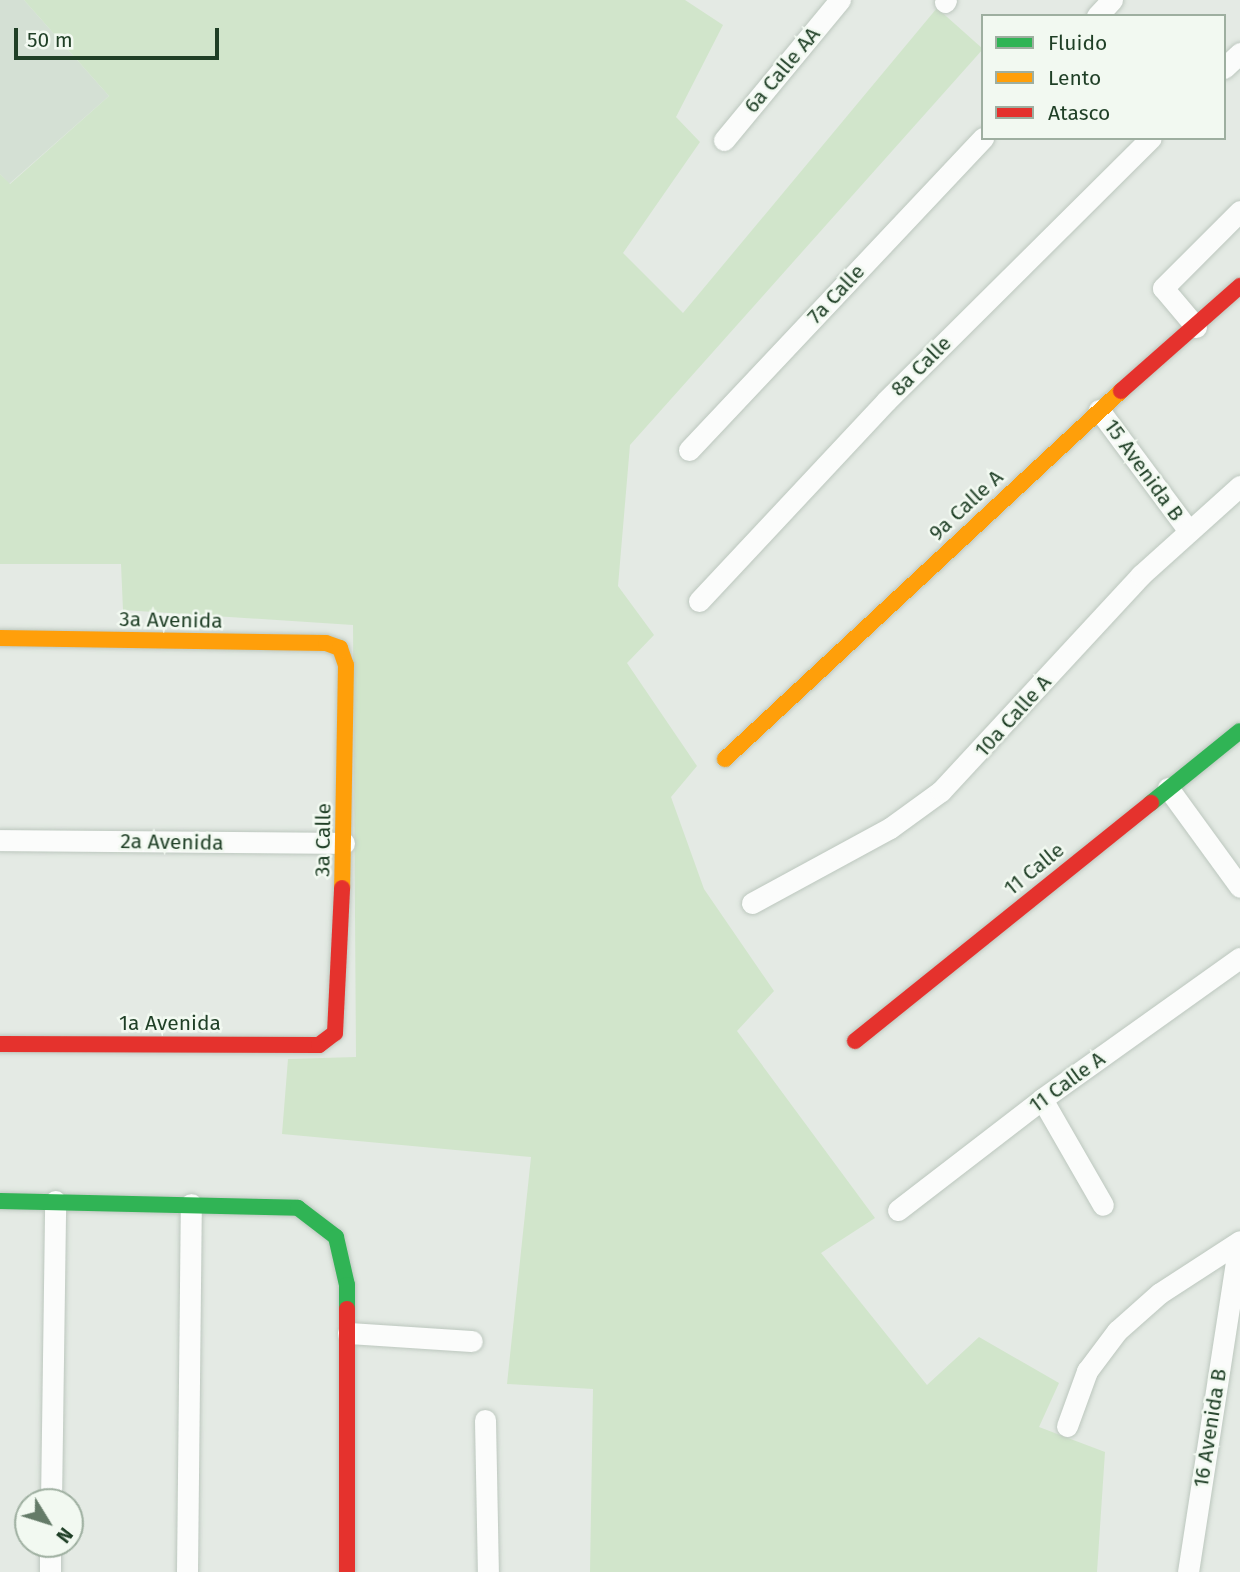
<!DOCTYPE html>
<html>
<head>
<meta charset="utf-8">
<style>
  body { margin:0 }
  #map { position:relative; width:1240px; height:1572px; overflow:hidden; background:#e4eae4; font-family:"Fira Sans",sans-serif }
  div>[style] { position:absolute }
  .built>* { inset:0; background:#d4e0d4 }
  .green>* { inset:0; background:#d1e5cb }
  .roads { filter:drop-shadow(0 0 2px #bcc7be) drop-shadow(0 0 2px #bcc7be) }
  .street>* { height:21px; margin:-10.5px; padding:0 10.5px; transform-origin:10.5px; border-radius:10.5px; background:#fbfcfb }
  .fast>* { height:16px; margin:-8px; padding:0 8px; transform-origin:8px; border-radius:8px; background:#30b455 }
  .slow>* { height:16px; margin:-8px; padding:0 8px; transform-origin:8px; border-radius:8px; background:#ff9f0a }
  .jam>* { height:16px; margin:-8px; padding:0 8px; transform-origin:8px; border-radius:8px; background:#e5322d }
  span { translate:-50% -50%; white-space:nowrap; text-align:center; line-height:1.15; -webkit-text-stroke:5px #f2f9f1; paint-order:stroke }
  .street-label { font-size:21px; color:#1f3f26 }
  .legend { position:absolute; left:981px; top:14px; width:245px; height:126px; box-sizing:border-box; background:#f2f9f1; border:2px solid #9eafa0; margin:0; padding:9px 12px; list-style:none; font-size:21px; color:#1f3f26 }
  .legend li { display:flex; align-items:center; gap:14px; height:35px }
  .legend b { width:35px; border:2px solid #9eafa0 }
  .north { position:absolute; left:14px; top:1488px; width:70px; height:70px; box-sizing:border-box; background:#f2f9f1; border:2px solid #9eafa0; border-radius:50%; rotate:128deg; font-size:19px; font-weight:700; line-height:28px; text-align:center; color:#1f3f26 }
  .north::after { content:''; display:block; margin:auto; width:24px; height:32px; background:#647b68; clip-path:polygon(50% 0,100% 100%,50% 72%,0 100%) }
  .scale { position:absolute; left:14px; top:28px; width:205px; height:32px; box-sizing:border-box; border:4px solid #1f3f26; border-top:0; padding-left:9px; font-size:21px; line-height:24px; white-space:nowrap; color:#1f3f26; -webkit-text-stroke:5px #f2f9f1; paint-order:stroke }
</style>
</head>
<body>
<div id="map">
  <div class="built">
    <div style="clip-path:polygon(0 0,24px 0,109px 96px,9px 184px,0 174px)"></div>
  </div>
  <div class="green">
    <div style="clip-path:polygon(24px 0,685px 0,723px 25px,676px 117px,700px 142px,623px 253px,683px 313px,937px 8px,983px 49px,630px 445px,618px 586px,654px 635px,627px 663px,697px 766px,671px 797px,704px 889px,774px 991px,737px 1031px,875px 1218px,821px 1253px,927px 1385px,979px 1337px,1059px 1383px,1039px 1427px,1105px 1452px,1097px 1572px,590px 1572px,593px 1389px,507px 1384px,531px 1157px,282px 1134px,288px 1059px,356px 1057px,353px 625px,123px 610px,121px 564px,0 564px,0 174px,10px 184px,109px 96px)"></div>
  </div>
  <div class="roads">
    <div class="street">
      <div style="left:945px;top:2px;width:2px;rotate:-63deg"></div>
      <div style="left:1097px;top:16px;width:22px;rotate:-47deg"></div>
      <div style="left:1224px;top:68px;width:22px;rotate:-43deg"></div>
      <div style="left:724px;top:140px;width:182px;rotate:-50.4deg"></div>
      <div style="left:1196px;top:327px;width:51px;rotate:-130.2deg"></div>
      <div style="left:1163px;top:288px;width:109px;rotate:-45deg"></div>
      <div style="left:1099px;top:410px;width:149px;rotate:53.4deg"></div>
      <div style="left:689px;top:450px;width:429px;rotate:-46.7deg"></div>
      <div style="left:699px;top:601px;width:274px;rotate:-46.9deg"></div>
      <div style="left:886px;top:401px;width:373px;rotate:-44.8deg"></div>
      <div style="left:1168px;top:788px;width:122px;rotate:54deg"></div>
      <div style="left:0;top:840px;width:344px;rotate:0.5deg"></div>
      <div style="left:752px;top:903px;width:157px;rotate:-28.5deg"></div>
      <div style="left:890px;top:828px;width:63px;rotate:-36deg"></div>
      <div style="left:941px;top:791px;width:294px;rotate:-47.2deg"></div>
      <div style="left:1141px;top:575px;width:133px;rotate:-42deg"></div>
      <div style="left:1042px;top:1099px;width:122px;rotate:60.1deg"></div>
      <div style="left:898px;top:1210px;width:182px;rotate:-37.6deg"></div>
      <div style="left:1042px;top:1099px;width:243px;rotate:-35.5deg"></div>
      <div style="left:348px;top:1333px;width:124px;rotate:3.7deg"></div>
      <div style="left:485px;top:1420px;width:152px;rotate:88.9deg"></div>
      <div style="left:1067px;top:1426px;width:59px;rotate:-70deg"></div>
      <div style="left:1087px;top:1371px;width:50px;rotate:-53.1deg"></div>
      <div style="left:1117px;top:1331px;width:57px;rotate:-41.5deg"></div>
      <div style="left:1160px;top:1293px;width:95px;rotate:-33deg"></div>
      <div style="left:51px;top:1502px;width:301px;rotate:-89.2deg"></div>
      <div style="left:50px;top:1572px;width:28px;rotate:-90deg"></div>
      <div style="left:187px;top:1572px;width:368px;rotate:-89.4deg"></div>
      <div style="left:1188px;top:1572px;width:334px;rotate:-81.2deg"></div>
    </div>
    <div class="fast">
      <div style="left:1151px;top:803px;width:114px;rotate:-39deg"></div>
      <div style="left:0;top:1201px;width:298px;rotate:1.3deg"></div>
      <div style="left:298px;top:1208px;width:48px;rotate:37.3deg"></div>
      <div style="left:336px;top:1237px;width:49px;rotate:77.1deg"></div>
      <div style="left:347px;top:1285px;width:24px;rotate:90deg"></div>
    </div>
    <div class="slow">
      <div style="left:0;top:638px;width:326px;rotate:0.9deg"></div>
      <div style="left:326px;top:643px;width:15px;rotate:20deg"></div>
      <div style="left:340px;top:648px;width:18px;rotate:71deg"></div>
      <div style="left:346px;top:665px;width:223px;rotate:91deg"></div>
      <div style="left:725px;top:759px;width:541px;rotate:-42.9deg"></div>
    </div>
    <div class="jam">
      <div style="left:1121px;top:391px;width:159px;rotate:-41.4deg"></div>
      <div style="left:855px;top:1041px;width:380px;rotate:-38.8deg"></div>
      <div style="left:0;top:1044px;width:319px;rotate:0.2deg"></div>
      <div style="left:319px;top:1045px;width:20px;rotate:-37deg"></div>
      <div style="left:335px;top:1033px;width:145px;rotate:-87.2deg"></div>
      <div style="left:347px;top:1309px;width:263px;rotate:90deg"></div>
    </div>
  </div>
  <div class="street-label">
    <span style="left:782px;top:70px;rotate:-50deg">6a Calle AA</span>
    <span style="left:836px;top:294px;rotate:-47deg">7a Calle</span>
    <span style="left:921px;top:366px;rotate:-45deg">8a Calle</span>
    <span style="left:1144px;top:470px;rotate:54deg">15 Avenida B</span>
    <span style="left:966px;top:505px;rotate:-43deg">9a Calle A</span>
    <span style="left:171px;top:620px;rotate:1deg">3a Avenida</span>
    <span style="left:1013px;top:716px;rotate:-48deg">10a Calle A</span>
    <span style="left:323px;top:840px;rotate:-89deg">3a Calle</span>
    <span style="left:172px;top:842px;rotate:1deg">2a Avenida</span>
    <span style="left:1034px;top:869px;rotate:-39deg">11 Calle</span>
    <span style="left:170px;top:1023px">1a Avenida</span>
    <span style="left:1067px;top:1082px;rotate:-36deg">11 Calle A</span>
    <span style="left:1210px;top:1428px;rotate:-81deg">16 Avenida B</span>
  </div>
  <ul class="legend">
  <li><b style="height:9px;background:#30b455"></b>Fluido</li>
  <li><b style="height:9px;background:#ff9f0a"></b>Lento</li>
  <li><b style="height:9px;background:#e5322d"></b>Atasco</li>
  </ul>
  <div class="north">N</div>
  <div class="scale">50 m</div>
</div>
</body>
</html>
